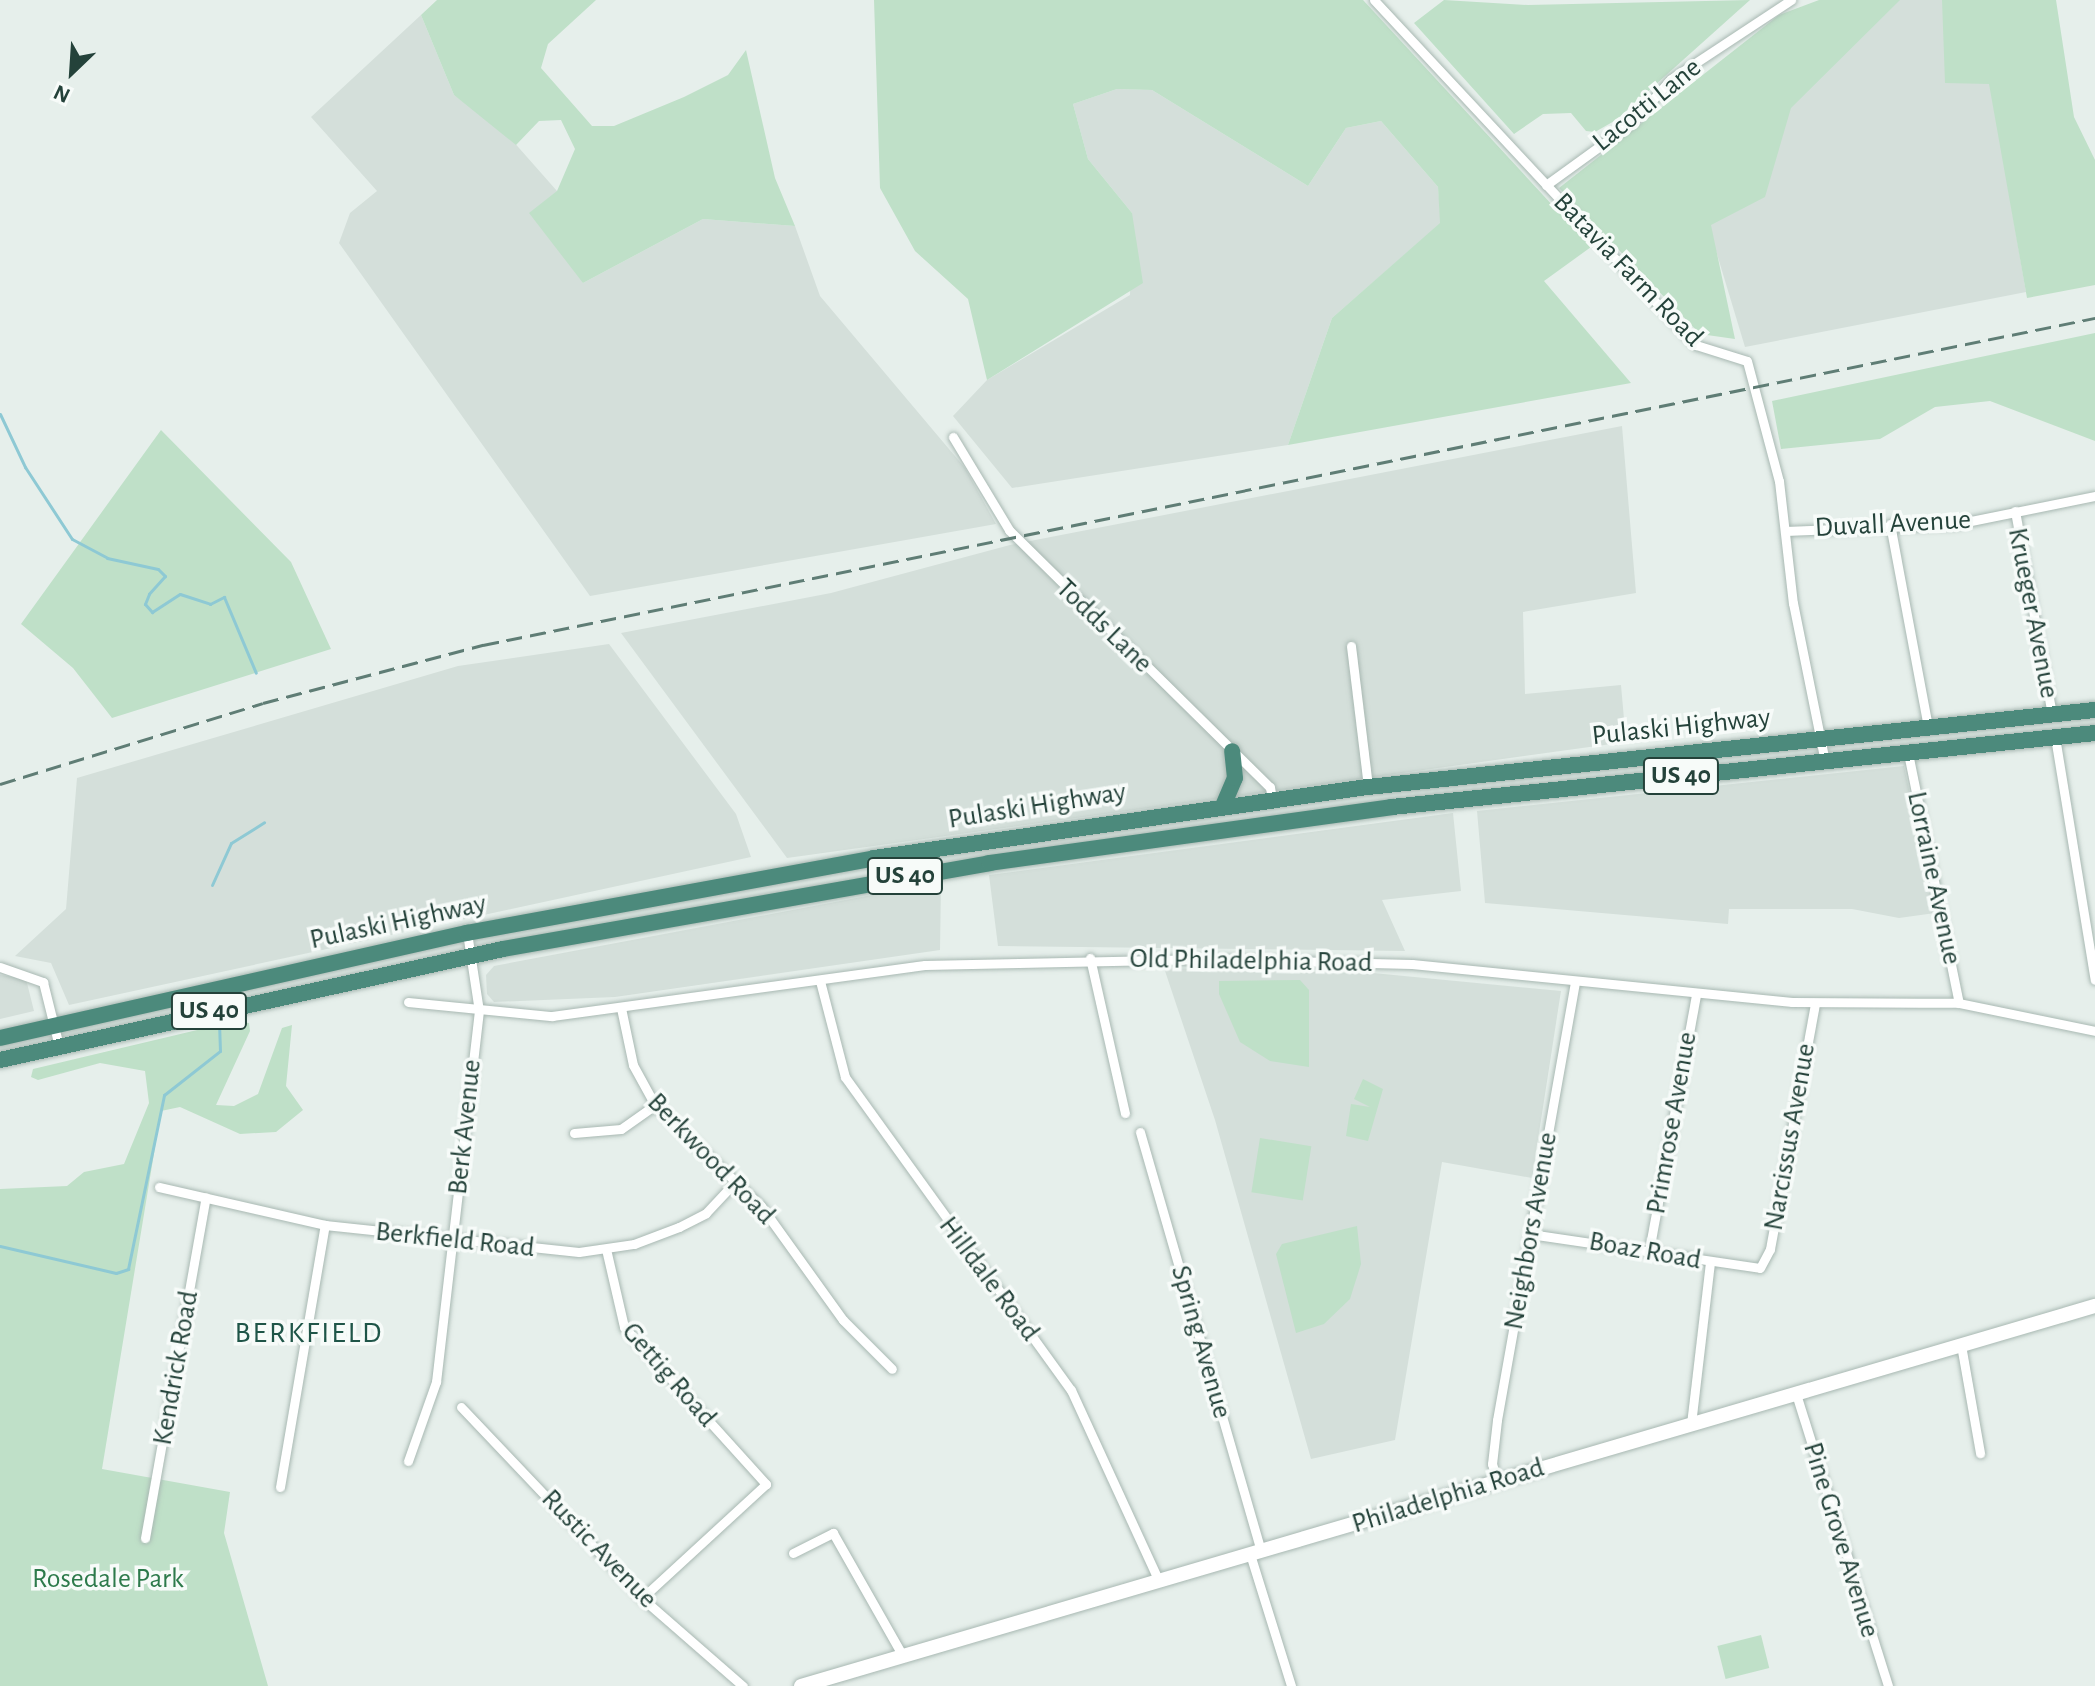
<!DOCTYPE html>
<html>
<head>
<meta charset="utf-8">
<style>
  body { margin:0 }
  #map { position:relative; width:2095px; height:1686px; overflow:hidden; background:#e6efeb; font-family:"Alegreya Sans",sans-serif }
  div>[style] { position:absolute }
  .built>* { inset:0; background:#d4dfda }
  .green>* { inset:0; background:#bfe0c8; transform-origin:0 0 }
  .stream>* { height:3px; margin:-1.5px; padding:0 1.5px; transform-origin:1.5px; border-radius:1.5px; background:#8ec9d4 }
  .roads { filter:drop-shadow(0 0 2px #a8b8b2) drop-shadow(0 0 2px #a8b8b2) }
  .minor>* { height:9px; margin:-4.5px; padding:0 4.5px; transform-origin:4.5px; border-radius:4.5px; background:#fff }
  .secondary>* { height:14px; margin:-7px; padding:0 7px; transform-origin:7px; border-radius:7px; background:#fff }
  .trunk>* { height:16px; margin:-8px; padding:0 8px; transform-origin:8px; border-radius:8px; background:#4c8a7c }
  .rail>* { height:3px; margin-top:-1.5px; transform-origin:0; background:repeating-linear-gradient(90deg,#5f7d75 0 16px,transparent 0 24px) }
  span { translate:-50% -50%; white-space:nowrap; text-align:center; line-height:1.15; -webkit-text-stroke:7px #f7fbf9; paint-order:stroke }
  .shield-label span { padding:2px 6px; background:#f7fbf9; border:2px solid; border-radius:6px; -webkit-text-stroke-width:0 }
  .shield-label { font-size:26px; color:#24423a; font-weight:700 }
  .street-label { font-size:28px; color:#24423a }
  .park-label { font-size:28px; color:#2d7a4b }
  .neighbourhood-label { font-size:30px; color:#1f5548; letter-spacing:2px }
  .north { position:absolute; left:32px; top:32px; width:80px; height:80px; -webkit-text-stroke:6px #f7fbf9; paint-order:stroke; rotate:205deg; font-size:22px; font-weight:700; line-height:32px; text-align:center; color:#24423a }
  .north::after { content:''; display:block; margin:auto; width:28px; height:36px; background:#24423a; clip-path:polygon(50% 0,100% 100%,50% 72%,0 100%) }
</style>
</head>
<body>
<div id="map">
  <div class="built">
    <div style="clip-path:polygon(1880px 0,1976px 0,2026px 292px,1745px 347px,1694px 178px)"></div>
    <div style="clip-path:polygon(421px 15px,454px 95px,504px 131px,557px 191px,583px 283px,703px 219px,795px 226px,820px 296px,965px 468px,996px 524px,590px 596px,339px 243px,350px 213px,377px 191px,311px 117px)"></div>
    <div style="clip-path:polygon(1117px 89px,1152px 90px,1308px 186px,1346px 128px,1381px 121px,1438px 187px,1441px 223px,1332px 318px,1288px 445px,1012px 488px,953px 416px,987px 380px,1130px 295px,1132px 213px,1088px 159px,1073px 104px)"></div>
    <div style="clip-path:polygon(1622px 426px,1636px 593px,1523px 612px,1525px 694px,1621px 685px,1626px 742px,787px 858px,621px 633px,831px 593px,1010px 545px)"></div>
    <div style="clip-path:polygon(609px 644px,736px 814px,751px 857px,69px 1005px,51px 963px,15px 956px,66px 909px,77px 778px,458px 666px)"></div>
    <div style="clip-path:polygon(1904px 766px,1935px 913px,1899px 918px,1852px 909px,1729px 909px,1728px 924px,1485px 903px,1477px 811px)"></div>
    <div style="clip-path:polygon(1453px 813px,1461px 891px,1382px 900px,1405px 951px,998px 946px,989px 875px)"></div>
    <div style="clip-path:polygon(941px 882px,940px 950px,615px 997px,494px 1002px,487px 994px,486px 975px,494px 966px)"></div>
    <div style="clip-path:polygon(1164px 968px,1373px 973px,1561px 991px,1532px 1178px,1442px 1162px,1395px 1440px,1311px 1459px,1215px 1120px)"></div>
    <div style="clip-path:polygon(0 975px,26px 979px,34px 1011px,0 1019px)"></div>
  </div>
  <div class="green">
    <div style="clip-path:polygon(437px 0,596px 0,548px 44px,541px 68px,592px 126px,614px 126px,684px 97px,728px 75px,746px 50px,775px 178px,795px 226px,703px 219px,583px 283px,529px 213px,557px 191px,575px 149px,561px 120px,539px 121px,516px 145px,454px 95px,421px 15px)"></div>
    <div style="clip-path:polygon(874px 0,1363px 0,1591px 247px,1544px 281px,1631px 383px,1288px 445px,1332px 318px,1440px 223px,1438px 187px,1381px 121px,1346px 128px,1308px 186px,1152px 90px,1117px 89px,1073px 104px,1088px 159px,1132px 213px,1143px 283px,987px 380px,968px 299px,915px 251px,880px 188px)"></div>
    <div style="clip-path:polygon(1444px 0,1528px 5px,1750px 0,1616px 120px,1595px 132px,1586px 131px,1571px 113px,1543px 114px,1514px 134px,1414px 23px)"></div>
    <div style="clip-path:polygon(1819px 0,1900px 0,1791px 108px,1765px 197px,1711px 225px,1735px 339px,1700px 334px,1559px 188px,1779px 15px)"></div>
    <div style="clip-path:polygon(1942px 0,2056px 0,2074px 117px,2095px 160px,2095px 285px,2027px 298px,1989px 84px,1945px 83px)"></div>
    <div style="clip-path:polygon(2095px 333px,2095px 441px,1990px 401px,1935px 407px,1880px 439px,1781px 449px,1772px 401px)"></div>
    <div style="clip-path:polygon(161px 430px,291px 562px,331px 649px,112px 718px,73px 668px,21px 624px)"></div>
    <div style="clip-path:polygon(1300px 980px,1309px 990px,1309px 1067px,1270px 1061px,1240px 1042px,1219px 994px,1219px 981px)"></div>
    <div style="clip-path:polygon(235px 1021px,249px 1023px,250px 1031px,216px 1105px,234px 1106px,258px 1094px,282px 1028px,292px 1025px,286px 1086px,303px 1110px,276px 1132px,240px 1134px,180px 1107px,161px 1111px,102px 1469px,230px 1492px,224px 1533px,268px 1686px,0 1686px,0 1189px,67px 1186px,84px 1172px,124px 1164px,149px 1103px,145px 1071px,100px 1063px,38px 1080px,31px 1077px,33px 1069px)"></div>
    <div style="clip-path:polygon(1363px 1079px,1383px 1089px,1368px 1141px,1346px 1136px,1351px 1104px,1370px 1107px,1354px 1099px)"></div>
    <div style="left:1260px;top:1138px;width:52px;height:55px;rotate:9deg"></div>
    <div style="clip-path:polygon(1357px 1226px,1361px 1264px,1350px 1299px,1324px 1324px,1296px 1333px,1276px 1254px,1282px 1244px)"></div>
    <div style="left:1761px;top:1635px;width:34px;height:45px;rotate:76deg"></div>
  </div>
  <div class="stream">
    <div style="left:0;top:414px;width:59px;rotate:64.7deg"></div>
    <div style="left:25px;top:467px;width:86px;rotate:56.9deg"></div>
    <div style="left:72px;top:539px;width:40px;rotate:28deg"></div>
    <div style="left:107px;top:558px;width:52px;rotate:12.2deg"></div>
    <div style="left:158px;top:569px;width:10px;rotate:45deg"></div>
    <div style="left:165px;top:576px;width:24px;rotate:132deg"></div>
    <div style="left:149px;top:594px;width:11px;rotate:112deg"></div>
    <div style="left:145px;top:604px;width:11px;rotate:49deg"></div>
    <div style="left:152px;top:612px;width:33px;rotate:-33deg"></div>
    <div style="left:180px;top:594px;width:32px;rotate:18deg"></div>
    <div style="left:210px;top:604px;width:16px;rotate:-27deg"></div>
    <div style="left:224px;top:597px;width:82px;rotate:67.2deg"></div>
    <div style="left:212px;top:885px;width:46px;rotate:-65.7deg"></div>
    <div style="left:231px;top:843px;width:39px;rotate:-32deg"></div>
    <div style="left:0;top:1246px;width:119px;rotate:13.1deg"></div>
    <div style="left:116px;top:1273px;width:13px;rotate:-18deg"></div>
    <div style="left:128px;top:1269px;width:178px;rotate:-78.3deg"></div>
    <div style="left:164px;top:1095px;width:71px;rotate:-38.2deg"></div>
    <div style="left:220px;top:1051px;width:31px;rotate:-92deg"></div>
  </div>
  <div class="roads">
    <div class="minor">
      <div style="left:1374px;top:0;width:472px;rotate:47deg"></div>
      <div style="left:1696px;top:345px;width:53px;rotate:17.4deg"></div>
      <div style="left:1747px;top:361px;width:124px;rotate:75.1deg"></div>
      <div style="left:1779px;top:481px;width:123px;rotate:83.5deg"></div>
      <div style="left:1793px;top:603px;width:161px;rotate:78.6deg"></div>
      <div style="left:1546px;top:185px;width:107px;rotate:-35.9deg"></div>
      <div style="left:1633px;top:122px;width:57px;rotate:-48.5deg"></div>
      <div style="left:1671px;top:79px;width:144px;rotate:-33.4deg"></div>
      <div style="left:953px;top:437px;width:109px;rotate:58.9deg"></div>
      <div style="left:1009px;top:530px;width:366px;rotate:44.6deg"></div>
      <div style="left:1270px;top:787px;width:12px;rotate:81deg"></div>
      <div style="left:2015px;top:511px;width:206px;rotate:79.7deg"></div>
      <div style="left:1890px;top:524px;width:208px;rotate:79.4deg"></div>
      <div style="left:1785px;top:531px;width:171px;rotate:-2.3deg"></div>
      <div style="left:1956px;top:524px;width:142px;rotate:-11.4deg"></div>
      <div style="left:1351px;top:646px;width:142px;rotate:83.1deg"></div>
      <div style="left:2055px;top:737px;width:246px;rotate:80.7deg"></div>
      <div style="left:1908px;top:753px;width:255px;rotate:78.5deg"></div>
      <div style="left:1090px;top:958px;width:159px;rotate:77.3deg"></div>
      <div style="left:0;top:967px;width:46px;rotate:19.2deg"></div>
      <div style="left:43px;top:982px;width:66px;rotate:76deg"></div>
      <div style="left:820px;top:981px;width:99px;rotate:75.4deg"></div>
      <div style="left:845px;top:1077px;width:386px;rotate:54.2deg"></div>
      <div style="left:1071px;top:1390px;width:210px;rotate:65.3deg"></div>
      <div style="left:408px;top:1002px;width:145px;rotate:5.6deg"></div>
      <div style="left:552px;top:1016px;width:376px;rotate:-7.8deg"></div>
      <div style="left:925px;top:965px;width:281px;rotate:-1.2deg"></div>
      <div style="left:1206px;top:959px;width:206px;rotate:1.4deg"></div>
      <div style="left:1412px;top:964px;width:382px;rotate:5.7deg"></div>
      <div style="left:1792px;top:1002px;width:167px;rotate:0.3deg"></div>
      <div style="left:1959px;top:1003px;width:139px;rotate:11.6deg"></div>
      <div style="left:621px;top:1008px;width:58px;rotate:78.1deg"></div>
      <div style="left:633px;top:1065px;width:46px;rotate:61.2deg"></div>
      <div style="left:655px;top:1105px;width:146px;rotate:43.6deg"></div>
      <div style="left:761px;top:1206px;width:140px;rotate:54.3deg"></div>
      <div style="left:843px;top:1320px;width:69px;rotate:45deg"></div>
      <div style="left:1140px;top:1132px;width:436px;rotate:73.9deg"></div>
      <div style="left:574px;top:1133px;width:47px;rotate:-4.9deg"></div>
      <div style="left:621px;top:1129px;width:42px;rotate:-35.2deg"></div>
      <div style="left:159px;top:1187px;width:170px;rotate:12.9deg"></div>
      <div style="left:325px;top:1225px;width:255px;rotate:6.1deg"></div>
      <div style="left:579px;top:1252px;width:56px;rotate:-8.3deg"></div>
      <div style="left:634px;top:1244px;width:48px;rotate:-20.7deg"></div>
      <div style="left:679px;top:1227px;width:30px;rotate:-27deg"></div>
      <div style="left:706px;top:1213px;width:42px;rotate:-46.9deg"></div>
      <div style="left:1530px;top:1234px;width:232px;rotate:8.4deg"></div>
      <div style="left:1760px;top:1268px;width:21px;rotate:-62deg"></div>
      <div style="left:1770px;top:1249px;width:250px;rotate:-79.6deg"></div>
      <div style="left:606px;top:1249px;width:80px;rotate:77deg"></div>
      <div style="left:624px;top:1327px;width:212px;rotate:47.9deg"></div>
      <div style="left:766px;top:1484px;width:168px;rotate:137.4deg"></div>
      <div style="left:1649px;top:1251px;width:260px;rotate:-79.6deg"></div>
      <div style="left:1961px;top:1345px;width:110px;rotate:80deg"></div>
      <div style="left:1796px;top:1394px;width:306px;rotate:72.5deg"></div>
      <div style="left:461px;top:1407px;width:263px;rotate:46.5deg"></div>
      <div style="left:642px;top:1598px;width:134px;rotate:41.1deg"></div>
      <div style="left:1691px;top:1424px;width:163px;rotate:-83.3deg"></div>
      <div style="left:408px;top:1461px;width:84px;rotate:-70.5deg"></div>
      <div style="left:436px;top:1382px;width:373px;rotate:-83.4deg"></div>
      <div style="left:479px;top:1011px;width:79px;rotate:-98.7deg"></div>
      <div style="left:1497px;top:1481px;width:18px;rotate:-106deg"></div>
      <div style="left:1492px;top:1464px;width:44px;rotate:-83.5deg"></div>
      <div style="left:1497px;top:1420px;width:446px;rotate:-79.9deg"></div>
      <div style="left:280px;top:1487px;width:266px;rotate:-80.3deg"></div>
      <div style="left:145px;top:1538px;width:346px;rotate:-79.9deg"></div>
      <div style="left:793px;top:1553px;width:45px;rotate:-26.6deg"></div>
      <div style="left:833px;top:1533px;width:142px;rotate:60.4deg"></div>
      <div style="left:1250px;top:1554px;width:138px;rotate:72.7deg"></div>
    </div>
    <div class="secondary">
      <div style="left:801px;top:1686px;width:1349px;rotate:-16.37deg"></div>
    </div>
    <div class="trunk">
      <div style="left:1223px;top:806px;width:30px;rotate:-67deg"></div>
      <div style="left:1235px;top:778px;width:27px;rotate:-96deg"></div>
      <div style="left:0;top:1038px;width:479px;rotate:-12.7deg"></div>
      <div style="left:467px;top:933px;width:414px;rotate:-10.4deg"></div>
      <div style="left:874px;top:858px;width:499px;rotate:-8.2deg"></div>
      <div style="left:1368px;top:787px;width:731px;rotate:-6.05deg"></div>
      <div style="left:0;top:1060px;width:515px;rotate:-12.44deg"></div>
      <div style="left:503px;top:949px;width:494px;rotate:-10deg"></div>
      <div style="left:989px;top:863px;width:407px;rotate:-7.9deg"></div>
      <div style="left:1392px;top:807px;width:707px;rotate:-6.01deg"></div>
    </div>
  </div>
  <div class="rail">
    <div style="left:0;top:784px;width:275px;rotate:-17.1deg"></div>
    <div style="left:263px;top:703px;width:228px;rotate:-14.8deg"></div>
    <div style="left:483px;top:645px;width:1645px;rotate:-11.47deg"></div>
  </div>
  <div class="shield-label">
    <span style="left:1681px;top:776px">US 40</span>
    <span style="left:905px;top:876px">US 40</span>
    <span style="left:209px;top:1011px">US 40</span>
  </div>
  <div class="street-label">
    <span style="left:1647px;top:105px;rotate:-39deg">Lacotti Lane</span>
    <span style="left:1628px;top:270px;rotate:46deg">Batavia Farm Road</span>
    <span style="left:1893px;top:524px;rotate:-3deg">Duvall Avenue</span>
    <span style="left:2033px;top:613px;rotate:79deg">Krueger Avenue</span>
    <span style="left:1104px;top:626px;rotate:44deg">Todds Lane</span>
    <span style="left:1681px;top:727px;rotate:-6deg">Pulaski Highway</span>
    <span style="left:1037px;top:806px;rotate:-9deg">Pulaski Highway</span>
    <span style="left:1934px;top:878px;rotate:78deg">Lorraine Avenue</span>
    <span style="left:398px;top:922px;rotate:-12deg">Pulaski Highway</span>
    <span style="left:1251px;top:961px;rotate:1deg">Old Philadelphia Road</span>
    <span style="left:1672px;top:1123px;rotate:-80deg">Primrose Avenue</span>
    <span style="left:465px;top:1127px;rotate:-84deg">Berk Avenue</span>
    <span style="left:1790px;top:1137px;rotate:-80deg">Narcissus Avenue</span>
    <span style="left:711px;top:1159px;rotate:46deg">Berkwood Road</span>
    <span style="left:1531px;top:1231px;rotate:-80deg">Neighbors Avenue</span>
    <span style="left:455px;top:1240px;rotate:6deg">Berkfield Road</span>
    <span style="left:1645px;top:1251px;rotate:10deg">Boaz Road</span>
    <span style="left:989px;top:1279px;rotate:53deg">Hilldale Road</span>
    <span style="left:1201px;top:1342px;rotate:74deg">Spring Avenue</span>
    <span style="left:176px;top:1368px;rotate:-80deg">Kendrick Road</span>
    <span style="left:669px;top:1375px;rotate:49deg">Gettig Road</span>
    <span style="left:1448px;top:1496px;rotate:-17deg">Philadelphia Road</span>
    <span style="left:1841px;top:1540px;rotate:73deg">Pine Grove Avenue</span>
    <span style="left:599px;top:1549px;rotate:46deg">Rustic Avenue</span>
  </div>
  <div class="park-label">
    <span style="left:108px;top:1579px">Rosedale Park</span>
  </div>
  <div class="neighbourhood-label">
    <span style="left:309px;top:1333px">BERKFIELD</span>
  </div>
  <div class="north">N</div>
</div>
</body>
</html>
